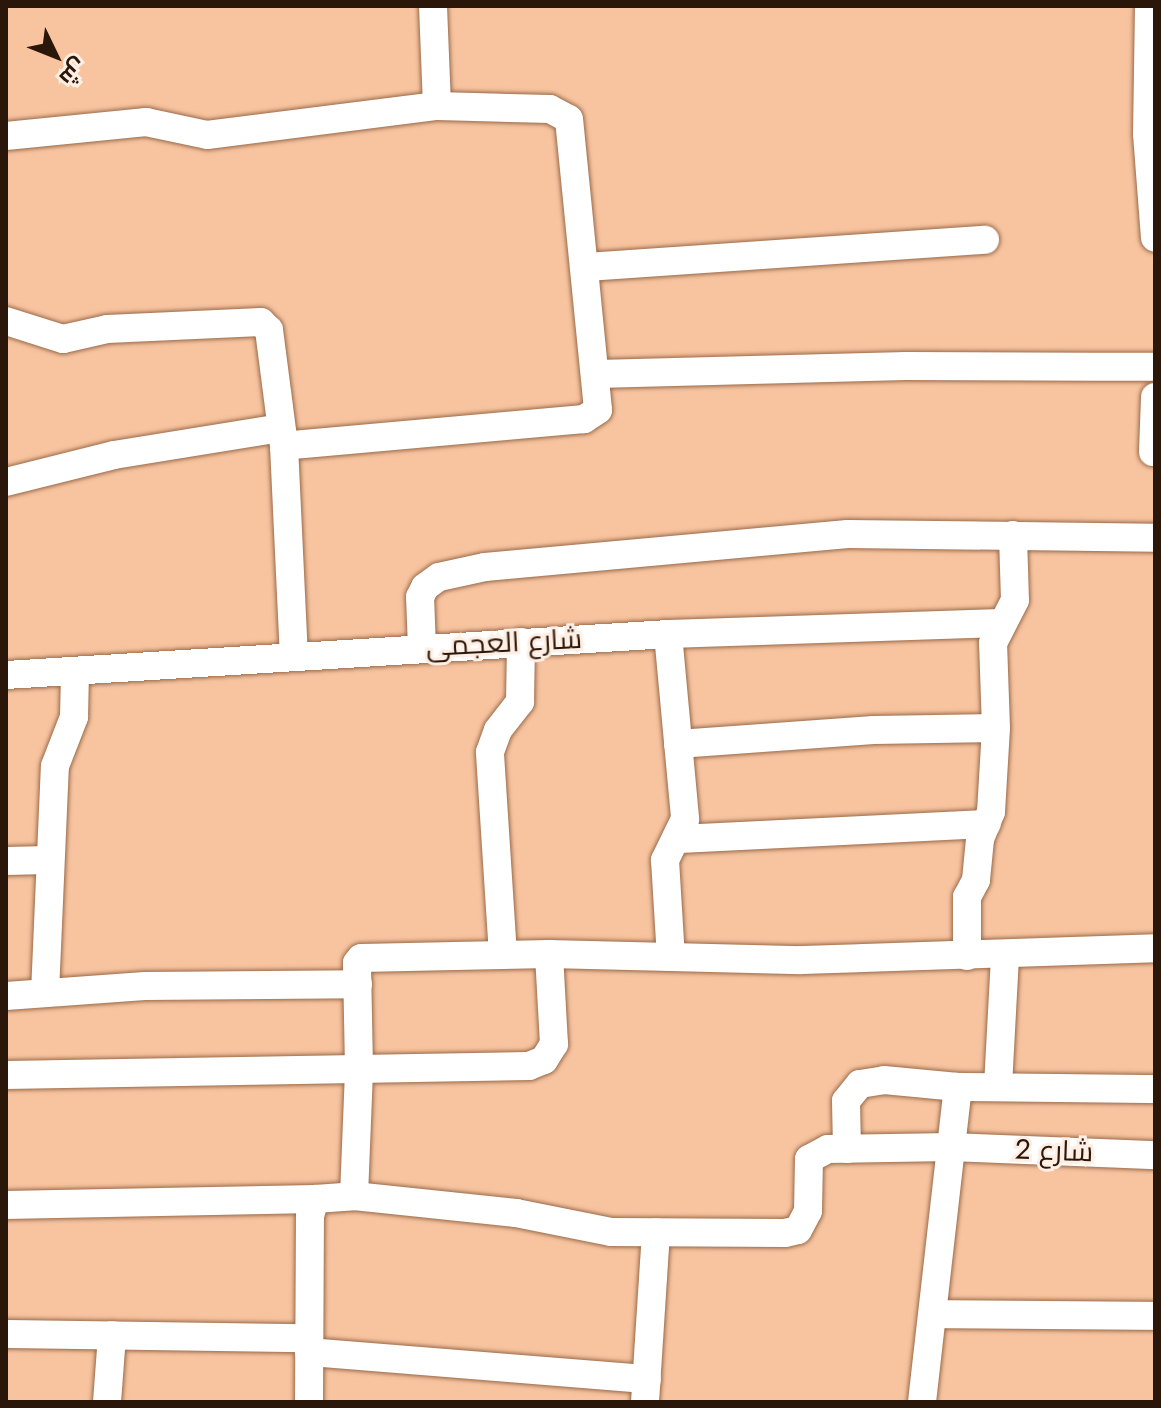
<!DOCTYPE html>
<html>
<head>
<meta charset="utf-8">
<style>
  body { margin:0 }
  #map { position:relative; width:1161px; height:1408px; overflow:hidden; background:#f8c4a0; font-family:Jost,Cairo,sans-serif }
  div>[style] { position:absolute }
  .roads { filter:drop-shadow(0 0 2px #996a49) drop-shadow(0 0 2px #996a49) }
  .street>* { height:28px; margin:-14px; padding:0 14px; transform-origin:14px; border-radius:14px; background:#fff }
  span { translate:-50% -50%; white-space:nowrap; text-align:center; line-height:1.15; -webkit-text-stroke:6px #feeee3; paint-order:stroke }
  .street-label { font-size:28px; color:#2a170a }
  .frame { position:absolute; inset:0; border:8px solid #2a170a; pointer-events:none }
  .north { position:absolute; left:16px; top:16px; width:80px; height:80px; -webkit-text-stroke:6px #feeee3; paint-order:stroke; rotate:133deg; font-size:22px; font-weight:700; line-height:32px; text-align:center; color:#2a170a }
  .north::after { content:''; display:block; margin:auto; width:28px; height:36px; background:#2a170a; clip-path:polygon(50% 0,100% 100%,50% 72%,0 100%) }
</style>
</head>
<body>
<div id="map">
  <div class="roads">
    <div class="street">
      <div style="left:433px;top:6px;width:100px;rotate:87.7deg"></div>
      <div style="left:1149px;top:6px;width:128px;rotate:90.9deg"></div>
      <div style="left:1147px;top:134px;width:104px;rotate:85.6deg"></div>
      <div style="left:6px;top:136px;width:141px;rotate:-5.7deg"></div>
      <div style="left:146px;top:122px;width:62px;rotate:12deg"></div>
      <div style="left:207px;top:135px;width:232px;rotate:-7.2deg"></div>
      <div style="left:437px;top:106px;width:113px;rotate:1.5deg"></div>
      <div style="left:550px;top:109px;width:21px;rotate:28deg"></div>
      <div style="left:569px;top:119px;width:292px;rotate:84.3deg"></div>
      <div style="left:598px;top:410px;width:17px;rotate:147deg"></div>
      <div style="left:584px;top:419px;width:301px;rotate:174.9deg"></div>
      <div style="left:284px;top:446px;width:211px;rotate:87.3deg"></div>
      <div style="left:586px;top:267px;width:400px;rotate:-3.9deg"></div>
      <div style="left:6px;top:321px;width:60px;rotate:17.5deg"></div>
      <div style="left:63px;top:339px;width:45px;rotate:-12.8deg"></div>
      <div style="left:107px;top:329px;width:154px;rotate:-2.6deg"></div>
      <div style="left:261px;top:322px;width:11px;rotate:45deg"></div>
      <div style="left:269px;top:330px;width:117px;rotate:82.6deg"></div>
      <div style="left:597px;top:374px;width:309px;rotate:-1.5deg"></div>
      <div style="left:906px;top:366px;width:249px;rotate:0.2deg"></div>
      <div style="left:1153px;top:452px;width:55px;rotate:-87.9deg"></div>
      <div style="left:6px;top:482px;width:111px;rotate:-14deg"></div>
      <div style="left:114px;top:455px;width:169px;rotate:-9.2deg"></div>
      <div style="left:668px;top:634px;width:186px;rotate:84.7deg"></div>
      <div style="left:685px;top:819px;width:46px;rotate:116deg"></div>
      <div style="left:665px;top:860px;width:97px;rotate:86.5deg"></div>
      <div style="left:422px;top:648px;width:51px;rotate:-92.2deg"></div>
      <div style="left:420px;top:597px;width:11px;rotate:-63deg"></div>
      <div style="left:425px;top:587px;width:17px;rotate:-36deg"></div>
      <div style="left:439px;top:577px;width:47px;rotate:-12.3deg"></div>
      <div style="left:485px;top:567px;width:364px;rotate:-5.2deg"></div>
      <div style="left:848px;top:534px;width:307px;rotate:0.7deg"></div>
      <div style="left:6px;top:675px;width:663px;rotate:-3.54deg"></div>
      <div style="left:668px;top:634px;width:334px;rotate:-1.9deg"></div>
      <div style="left:678px;top:744px;width:196px;rotate:-4.1deg"></div>
      <div style="left:874px;top:730px;width:122px;rotate:-0.9deg"></div>
      <div style="left:678px;top:839px;width:309px;rotate:-2.8deg"></div>
      <div style="left:6px;top:861px;width:42px;rotate:-1.4deg"></div>
      <div style="left:503px;top:955px;width:203px;rotate:-93.7deg"></div>
      <div style="left:490px;top:752px;width:23px;rotate:-70deg"></div>
      <div style="left:498px;top:730px;width:36px;rotate:-52deg"></div>
      <div style="left:520px;top:702px;width:60px;rotate:-89deg"></div>
      <div style="left:967px;top:956px;width:59px;rotate:-90deg"></div>
      <div style="left:967px;top:897px;width:19px;rotate:-62deg"></div>
      <div style="left:976px;top:880px;width:41px;rotate:-84.4deg"></div>
      <div style="left:980px;top:839px;width:29px;rotate:-68deg"></div>
      <div style="left:991px;top:812px;width:84px;rotate:-86.6deg"></div>
      <div style="left:996px;top:728px;width:85px;rotate:-92deg"></div>
      <div style="left:993px;top:643px;width:48px;rotate:-62.9deg"></div>
      <div style="left:1015px;top:600px;width:65px;rotate:-91.8deg"></div>
      <div style="left:45px;top:993px;width:227px;rotate:-87.5deg"></div>
      <div style="left:55px;top:766px;width:53px;rotate:-68.8deg"></div>
      <div style="left:74px;top:717px;width:44px;rotate:-88.7deg"></div>
      <div style="left:6px;top:996px;width:139px;rotate:-4.1deg"></div>
      <div style="left:145px;top:986px;width:213px;rotate:-0.5deg"></div>
      <div style="left:6px;top:1075px;width:523px;rotate:-0.99deg"></div>
      <div style="left:529px;top:1066px;width:16px;rotate:-22deg"></div>
      <div style="left:544px;top:1060px;width:19px;rotate:-58deg"></div>
      <div style="left:554px;top:1044px;width:90px;rotate:-93.2deg"></div>
      <div style="left:998px;top:1086px;width:131px;rotate:-86.9deg"></div>
      <div style="left:847px;top:1149px;width:48px;rotate:-91.2deg"></div>
      <div style="left:846px;top:1101px;width:22px;rotate:-51deg"></div>
      <div style="left:860px;top:1084px;width:24px;rotate:-9deg"></div>
      <div style="left:884px;top:1080px;width:74px;rotate:5.4deg"></div>
      <div style="left:958px;top:1087px;width:197px;rotate:0.6deg"></div>
      <div style="left:354px;top:1196px;width:163px;rotate:6deg"></div>
      <div style="left:516px;top:1213px;width:97px;rotate:11.3deg"></div>
      <div style="left:611px;top:1232px;width:174px;rotate:0.3deg"></div>
      <div style="left:785px;top:1233px;width:13px;rotate:-13deg"></div>
      <div style="left:798px;top:1230px;width:21px;rotate:-62deg"></div>
      <div style="left:808px;top:1211px;width:52px;rotate:-88.9deg"></div>
      <div style="left:809px;top:1159px;width:21px;rotate:-28deg"></div>
      <div style="left:828px;top:1149px;width:124px;rotate:-0.9deg"></div>
      <div style="left:952px;top:1147px;width:203px;rotate:2.3deg"></div>
      <div style="left:6px;top:1205px;width:309px;rotate:-1.1deg"></div>
      <div style="left:934px;top:1314px;width:221px;rotate:0.5deg"></div>
      <div style="left:6px;top:1334px;width:303px;rotate:0.8deg"></div>
      <div style="left:309px;top:1352px;width:339px;rotate:4.6deg"></div>
      <div style="left:107px;top:1402px;width:67px;rotate:-85.7deg"></div>
      <div style="left:309px;top:1402px;width:186px;rotate:-89.7deg"></div>
      <div style="left:310px;top:1216px;width:18px;rotate:-74deg"></div>
      <div style="left:315px;top:1199px;width:39px;rotate:-4deg"></div>
      <div style="left:354px;top:1196px;width:127px;rotate:-87.7deg"></div>
      <div style="left:359px;top:1069px;width:106px;rotate:-91.1deg"></div>
      <div style="left:357px;top:963px;width:6px;rotate:-51deg"></div>
      <div style="left:361px;top:958px;width:188px;rotate:-1.2deg"></div>
      <div style="left:549px;top:954px;width:253px;rotate:1.4deg"></div>
      <div style="left:802px;top:960px;width:353px;rotate:-1.9deg"></div>
      <div style="left:645px;top:1402px;width:170px;rotate:-86.3deg"></div>
      <div style="left:922px;top:1402px;width:317px;rotate:-83.5deg"></div>
    </div>
  </div>
  <div class="street-label">
    <span style="left:504px;top:643px;rotate:-3deg">شارع العجمى</span>
    <span style="left:1054px;top:1151px;rotate:2deg">شارع 2</span>
  </div>
  <div class="frame"></div>
  <div class="north">ش</div>
</div>
</body>
</html>
